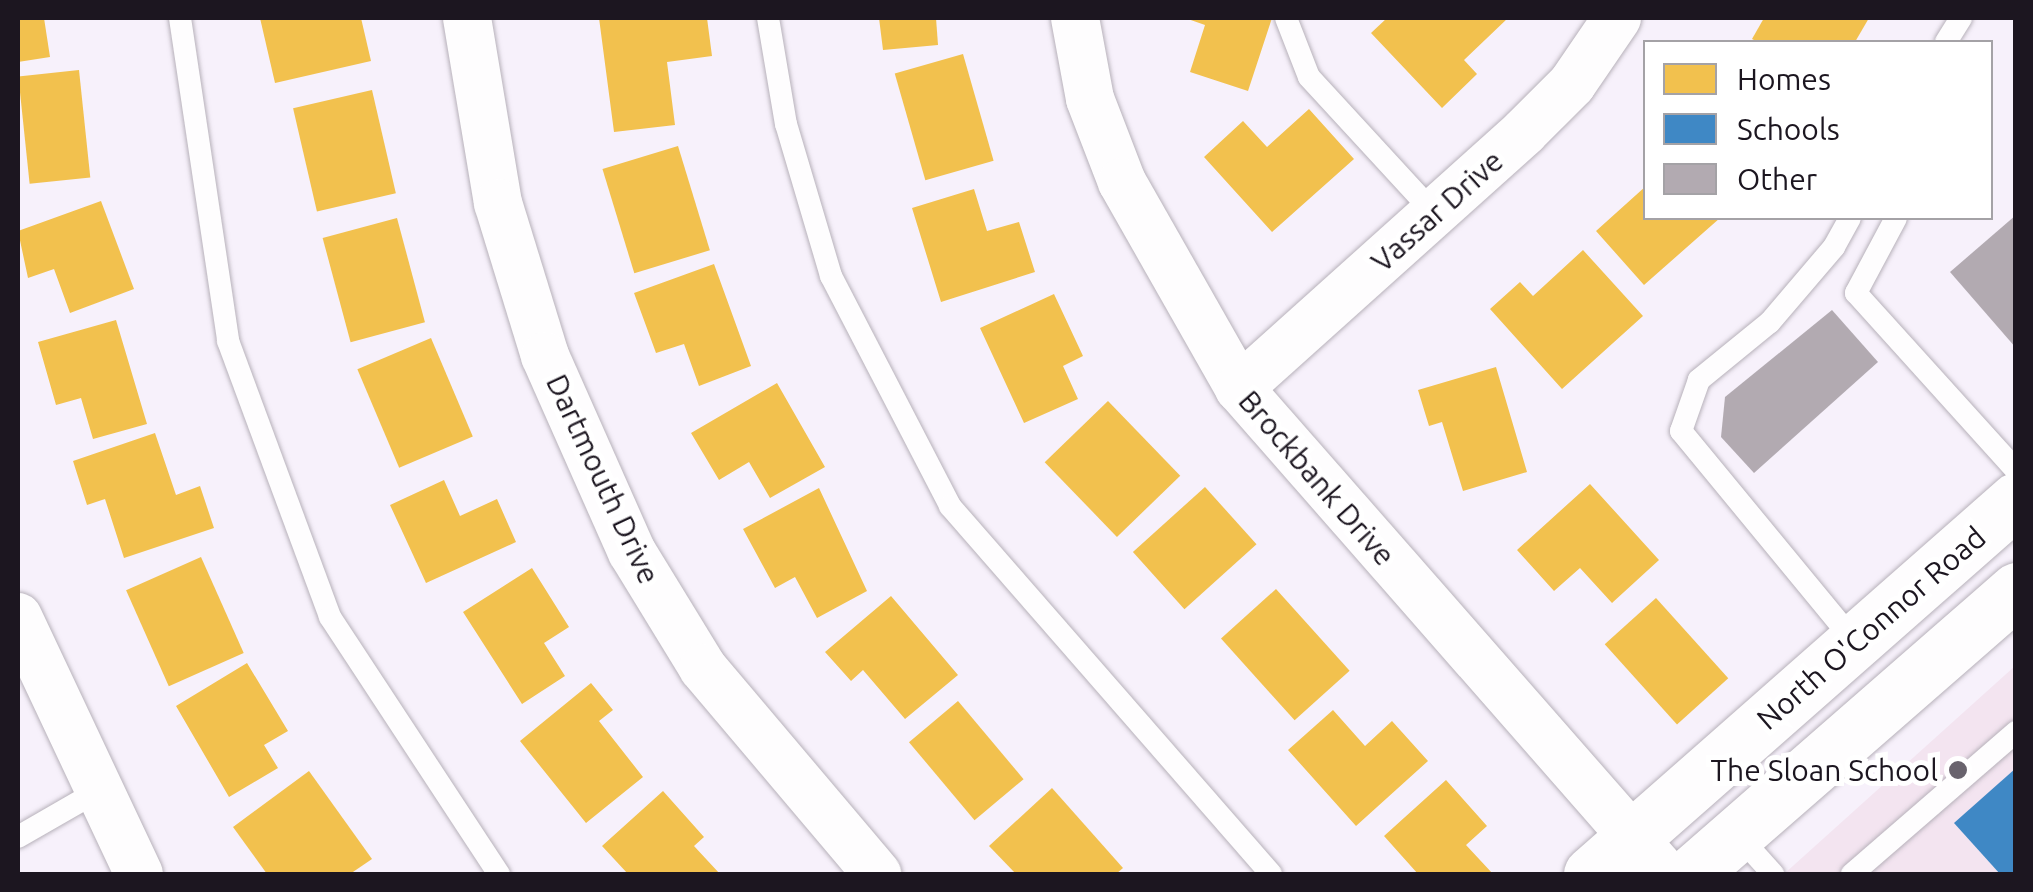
<!DOCTYPE html>
<html>
<head>
<meta charset="utf-8">
<style>
  body { margin:0 }
  #map { position:relative; width:2033px; height:892px; overflow:hidden; background:#f7f1fb; font-family:Ubuntu,sans-serif }
  div>[style] { position:absolute }
  .education>* { inset:0; background:#f3e4f0 }
  .homes>* { inset:0; background:#f2c14e; transform-origin:0 0 }
  .schools>* { inset:0; background:#3f88c5 }
  .building>* { inset:0; background:#b2aab1 }
  .roads { filter:drop-shadow(0 0 2px #b7b1ba) drop-shadow(0 0 2px #b7b1ba) }
  .service>* { height:22px; margin:-11px; padding:0 11px; transform-origin:11px; border-radius:11px; background:#fefdfe }
  .minor>* { height:48px; margin:-24px; padding:0 24px; transform-origin:24px; border-radius:24px; background:#fefdfe }
  .secondary>* { height:55px; margin:-27.5px; padding:0 27.5px; transform-origin:27.5px; border-radius:27.5px; background:#fefdfe }
  .dots>* { width:28px; height:28px; translate:-50% -50%; box-sizing:border-box; border:5px solid #fff; border-radius:50% }
  span { translate:-50% -50%; white-space:nowrap; text-align:center; line-height:1.15; -webkit-text-stroke:10px #fff; paint-order:stroke }
  .street-label { font-size:30px; color:#1c1620 }
  .poi-label { font-size:30px; color:#1c1620 }
  .right { translate:-100% -50%; text-align:right }
  .frame { position:absolute; inset:0; border:20px solid #1c1620; pointer-events:none }
  .legend { position:absolute; left:1643px; top:40px; width:350px; height:180px; box-sizing:border-box; background:#fff; border:2px solid #a4a2a6; margin:0; padding:12px 18px; list-style:none; font-size:30px; color:#1c1620 }
  .legend li { display:flex; align-items:center; gap:20px; height:50px }
  .legend b { width:50px; border:2px solid #a4a2a6 }
</style>
</head>
<body>
<div id="map">
  <div class="education">
    <div style="clip-path:polygon(2015px 666px,2015px 874px,1784px 874px)"></div>
  </div>
  <div class="homes">
    <div style="clip-path:polygon(18px 18px,44px 18px,50px 57px,18px 62px)"></div>
    <div style="clip-path:polygon(260px 18px,361px 18px,371px 61px,275px 83px)"></div>
    <div style="clip-path:polygon(599px 18px,707px 18px,712px 56px,667px 62px,675px 125px,614px 132px)"></div>
    <div style="clip-path:polygon(879px 18px,936px 18px,938px 45px,883px 50px)"></div>
    <div style="clip-path:polygon(1185px 18px,1272px 18px,1248px 91px,1190px 72px,1205px 25px)"></div>
    <div style="clip-path:polygon(1387px 18px,1508px 18px,1464px 60px,1477px 74px,1442px 108px,1371px 33px)"></div>
    <div style="clip-path:polygon(1764px 18px,1869px 18px,1855px 42px,1758px 42px,1752px 39px)"></div>
    <div style="left:963px;top:54px;width:111px;height:71px;rotate:74deg"></div>
    <div style="left:79px;top:70px;width:108px;height:61px;rotate:84deg"></div>
    <div style="left:372px;top:90px;width:106px;height:81px;rotate:77deg"></div>
    <div style="clip-path:polygon(1309px 109px,1354px 159px,1272px 232px,1204px 157px,1243px 121px,1267px 147px)"></div>
    <div style="left:678px;top:146px;width:109px;height:79px;rotate:73deg"></div>
    <div style="clip-path:polygon(1646px 186px,1646px 218px,1720px 218px,1644px 285px,1596px 231px)"></div>
    <div style="clip-path:polygon(974px 189px,987px 231px,1019px 222px,1035px 272px,941px 302px,912px 208px)"></div>
    <div style="clip-path:polygon(101px 201px,134px 289px,70px 313px,54px 269px,28px 278px,18px 231px)"></div>
    <div style="left:397px;top:218px;width:108px;height:77px;rotate:75deg"></div>
    <div style="clip-path:polygon(1583px 250px,1643px 316px,1562px 389px,1490px 309px,1520px 282px,1533px 296px)"></div>
    <div style="clip-path:polygon(714px 264px,751px 366px,699px 386px,684px 344px,656px 353px,634px 293px)"></div>
    <div style="clip-path:polygon(1054px 294px,1083px 356px,1063px 366px,1078px 399px,1024px 423px,980px 328px)"></div>
    <div style="clip-path:polygon(116px 320px,147px 424px,93px 439px,81px 398px,56px 405px,38px 342px)"></div>
    <div style="left:431px;top:338px;width:107px;height:80px;rotate:67deg"></div>
    <div style="clip-path:polygon(1496px 367px,1527px 472px,1463px 491px,1442px 422px,1429px 426px,1418px 390px)"></div>
    <div style="clip-path:polygon(777px 383px,825px 467px,770px 498px,749px 462px,719px 480px,691px 433px)"></div>
    <div style="left:1108px;top:401px;width:104px;height:88px;rotate:46deg"></div>
    <div style="clip-path:polygon(155px 433px,176px 495px,200px 486px,214px 528px,124px 558px,105px 499px,87px 505px,73px 461px)"></div>
    <div style="clip-path:polygon(444px 480px,460px 516px,497px 499px,516px 542px,426px 583px,390px 505px)"></div>
    <div style="clip-path:polygon(1590px 484px,1659px 560px,1612px 603px,1580px 568px,1554px 591px,1517px 550px)"></div>
    <div style="left:1205px;top:487px;width:77px;height:97px;rotate:48deg"></div>
    <div style="clip-path:polygon(819px 488px,867px 591px,817px 618px,795px 577px,775px 588px,743px 529px)"></div>
    <div style="left:201px;top:557px;width:105px;height:82px;rotate:66deg"></div>
    <div style="clip-path:polygon(532px 568px,569px 627px,544px 643px,565px 676px,522px 704px,463px 612px)"></div>
    <div style="left:1276px;top:589px;width:110px;height:74px;rotate:48deg"></div>
    <div style="clip-path:polygon(891px 596px,958px 675px,905px 719px,863px 670px,851px 681px,825px 652px)"></div>
    <div style="left:1656px;top:598px;width:108px;height:69px;rotate:48deg"></div>
    <div style="clip-path:polygon(247px 663px,288px 731px,264px 745px,278px 768px,229px 797px,176px 706px)"></div>
    <div style="clip-path:polygon(591px 683px,613px 710px,599px 721px,643px 777px,586px 823px,520px 741px)"></div>
    <div style="left:958px;top:701px;width:102px;height:64px;rotate:50deg"></div>
    <div style="clip-path:polygon(1333px 710px,1365px 746px,1392px 721px,1428px 761px,1356px 826px,1288px 750px)"></div>
    <div style="clip-path:polygon(309px 771px,372px 859px,350px 874px,267px 874px,233px 827px)"></div>
    <div style="clip-path:polygon(1446px 780px,1487px 826px,1466px 845px,1493px 874px,1418px 874px,1384px 836px)"></div>
    <div style="clip-path:polygon(1052px 788px,1123px 868px,1116px 874px,1016px 874px,989px 846px)"></div>
    <div style="clip-path:polygon(663px 791px,704px 837px,694px 846px,720px 874px,628px 874px,602px 846px)"></div>
  </div>
  <div class="schools">
    <div style="clip-path:polygon(2016px 768px,2016px 874px,2000px 874px,1954px 823px)"></div>
  </div>
  <div class="building">
    <div style="clip-path:polygon(2016px 215px,2016px 348px,1950px 272px)"></div>
    <div style="clip-path:polygon(1832px 310px,1878px 362px,1754px 473px,1721px 437px,1725px 397px)"></div>
  </div>
  <div class="roads">
    <div class="service">
      <div style="left:180px;top:18px;width:327px;rotate:81.5deg"></div>
      <div style="left:228px;top:341px;width:294px;rotate:69.7deg"></div>
      <div style="left:330px;top:617px;width:308px;rotate:56.7deg"></div>
      <div style="left:768px;top:18px;width:108px;rotate:80.4deg"></div>
      <div style="left:786px;top:124px;width:159px;rotate:73.5deg"></div>
      <div style="left:831px;top:276px;width:259px;rotate:62.6deg"></div>
      <div style="left:950px;top:506px;width:488px;rotate:48.9deg"></div>
      <div style="left:1286px;top:18px;width:63px;rotate:68.7deg"></div>
      <div style="left:1309px;top:77px;width:185px;rotate:47.4deg"></div>
      <div style="left:1946px;top:42px;width:28px;rotate:-58deg"></div>
      <div style="left:1850px;top:218px;width:33px;rotate:119deg"></div>
      <div style="left:1834px;top:247px;width:99px;rotate:130.5deg"></div>
      <div style="left:1770px;top:322px;width:92px;rotate:140.8deg"></div>
      <div style="left:1699px;top:380px;width:54px;rotate:109.4deg"></div>
      <div style="left:1681px;top:431px;width:272px;rotate:50.5deg"></div>
      <div style="left:1896px;top:218px;width:85px;rotate:118.1deg"></div>
      <div style="left:1856px;top:293px;width:239px;rotate:47.9deg"></div>
      <div style="left:1737px;top:834px;width:54px;rotate:48deg"></div>
      <div style="left:18px;top:837px;width:92px;rotate:-29.9deg"></div>
      <div style="left:1852px;top:874px;width:217px;rotate:-40.9deg"></div>
    </div>
    <div class="minor">
      <div style="left:467px;top:18px;width:188px;rotate:80.5deg"></div>
      <div style="left:498px;top:203px;width:160px;rotate:72.9deg"></div>
      <div style="left:545px;top:356px;width:214px;rotate:66.1deg"></div>
      <div style="left:632px;top:552px;width:136px;rotate:58.5deg"></div>
      <div style="left:703px;top:668px;width:270px;rotate:49.8deg"></div>
      <div style="left:1075px;top:18px;width:82px;rotate:79.5deg"></div>
      <div style="left:1090px;top:99px;width:89px;rotate:68.9deg"></div>
      <div style="left:1122px;top:182px;width:237px;rotate:60.4deg"></div>
      <div style="left:1239px;top:388px;width:646px;rotate:48.76deg"></div>
      <div style="left:1239px;top:388px;width:383px;rotate:-41.9deg"></div>
      <div style="left:1524px;top:132px;width:68px;rotate:-45deg"></div>
      <div style="left:1572px;top:84px;width:80px;rotate:-55.7deg"></div>
      <div style="left:18px;top:617px;width:284px;rotate:64.8deg"></div>
    </div>
    <div class="secondary">
      <div style="left:1591px;top:874px;width:566px;rotate:-41.35deg"></div>
      <div style="left:1691px;top:874px;width:432px;rotate:-41.1deg"></div>
    </div>
  </div>
  <div class="dots">
    <div style="left:1958px;top:770px;background:#69636d"></div>
  </div>
  <div class="street-label">
    <span style="left:1437px;top:211px;rotate:-42deg">Vassar Drive</span>
    <span style="left:1317px;top:478px;rotate:49deg">Brockbank Drive</span>
    <span style="left:603px;top:479px;rotate:65deg">Dartmouth Drive</span>
    <span style="left:1871px;top:628px;rotate:-41deg">North O'Connor Road</span>
  </div>
  <div class="poi-label">
    <span class="right" style="left:1938px;top:770px">The Sloan School</span>
  </div>
  <div class="frame"></div>
  <ul class="legend">
  <li><b style="height:28px;background:#f2c14e"></b>Homes</li>
  <li><b style="height:28px;background:#3f88c5"></b>Schools</li>
  <li><b style="height:28px;background:#b2aab1"></b>Other</li>
  </ul>
</div>
</body>
</html>
